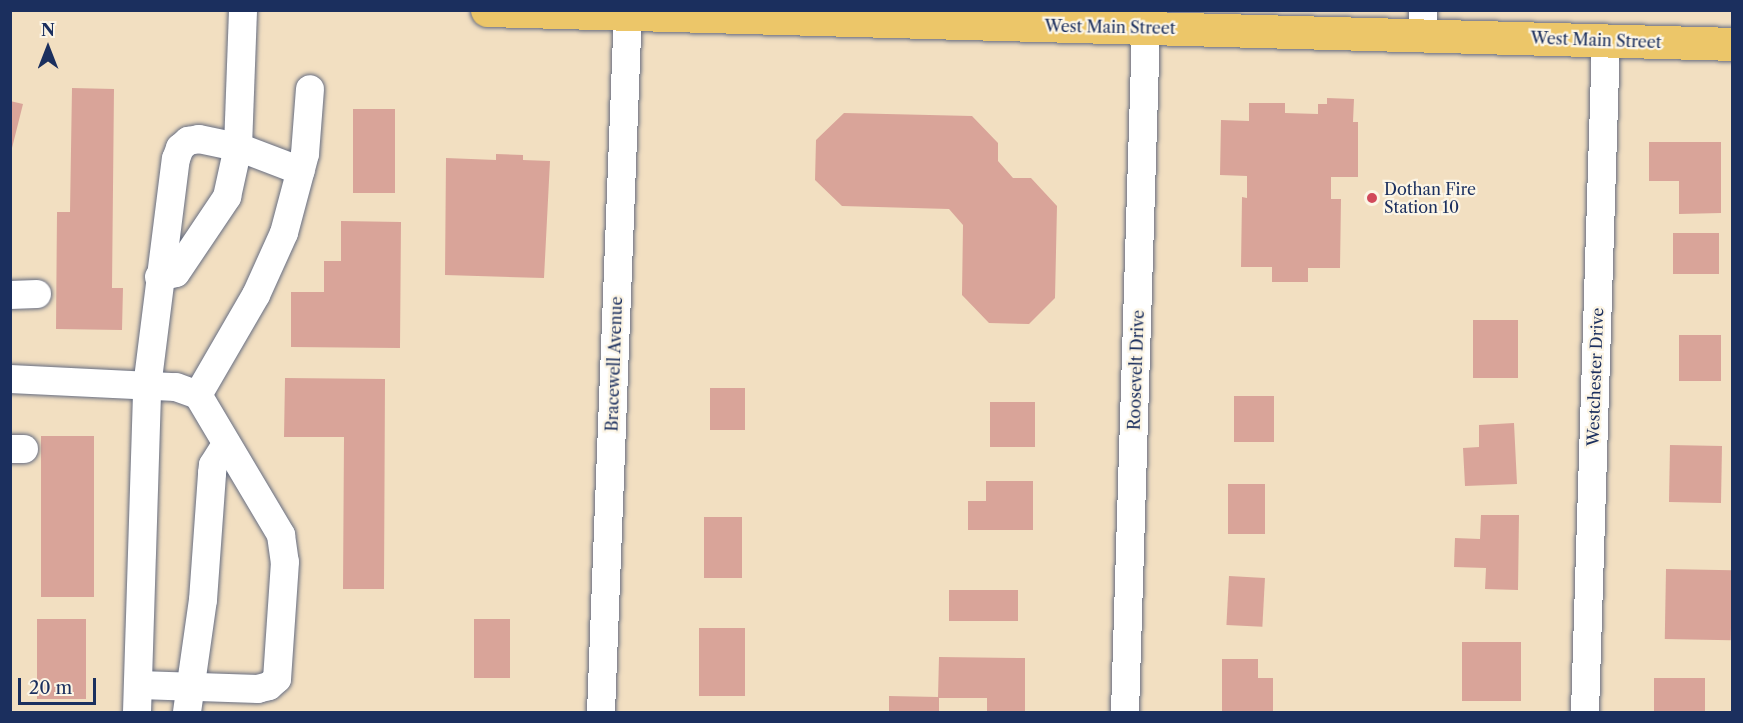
<!DOCTYPE html>
<html>
<head>
<meta charset="utf-8">
<style>
  body { margin:0 }
  #map { position:relative; width:1743px; height:723px; overflow:hidden; background:#f2dfc1; font-family:"Libre Caslon Text",serif }
  div>[style] { position:absolute }
  .building>* { inset:0; background:#d9a499; transform-origin:0 0 }
  .roads { filter:drop-shadow(0 0 2px #666d81) drop-shadow(0 0 2px #666d81) }
  .minor>* { height:28px; margin:-14px; padding:0 14px; transform-origin:14px; border-radius:14px; background:#fff }
  .major>* { height:33px; margin:-16.5px; padding:0 16.5px; transform-origin:16.5px; border-radius:16.5px; background:#ecc669 }
  .dots>* { width:16px; height:16px; translate:-50% -50%; box-sizing:border-box; border:3px solid #fcf5e5; border-radius:50% }
  span { translate:-50% -50%; white-space:nowrap; text-align:center; line-height:1.15; -webkit-text-stroke:4.5px #fcf5e5; paint-order:stroke }
  .street-label { font-size:16px; color:#1b2f5e }
  .poi-label { font-size:16px; color:#1b2f5e }
  .left { translate:0 -50%; text-align:left }
  .frame { position:absolute; inset:0; border:12px solid #1b2f5e; pointer-events:none }
  .north { position:absolute; left:18px; top:18px; width:60px; height:60px; -webkit-text-stroke:4px #fcf5e5; paint-order:stroke; rotate:0deg; font-size:16px; font-weight:700; line-height:24px; text-align:center; color:#1b2f5e }
  .north::after { content:''; display:block; margin:auto; width:21px; height:27px; background:#1b2f5e; clip-path:polygon(50% 0,100% 100%,50% 72%,0 100%) }
  .scale { position:absolute; left:18px; top:678px; width:78px; height:27px; box-sizing:border-box; border:3px solid #1b2f5e; border-top:0; padding-left:8px; font-size:18px; line-height:21px; white-space:nowrap; color:#1b2f5e; -webkit-text-stroke:4px #fcf5e5; paint-order:stroke }
</style>
</head>
<body>
<div id="map">
  <div class="building">
    <div style="clip-path:polygon(72px 88px,114px 89px,112px 288px,123px 288px,122px 330px,56px 329px,57px 212px,70px 212px)"></div>
    <div style="clip-path:polygon(1327px 98px,1354px 99px,1353px 122px,1358px 122px,1358px 177px,1331px 177px,1331px 199px,1341px 199px,1340px 268px,1308px 268px,1308px 282px,1272px 282px,1272px 267px,1241px 267px,1242px 197px,1247px 198px,1247px 176px,1220px 175px,1221px 120px,1249px 121px,1249px 103px,1285px 103px,1285px 113px,1318px 114px,1318px 104px,1327px 104px)"></div>
    <div style="clip-path:polygon(10px 101px,23px 104px,11px 152px,10px 152px)"></div>
    <div style="left:353px;top:109px;width:42px;height:84px"></div>
    <div style="clip-path:polygon(844px 113px,972px 116px,998px 143px,998px 161px,1013px 178px,1031px 178px,1057px 206px,1055px 298px,1029px 324px,989px 323px,962px 295px,963px 225px,949px 209px,842px 206px,815px 180px,816px 140px)"></div>
    <div style="clip-path:polygon(1649px 142px,1721px 142px,1721px 213px,1679px 214px,1679px 181px,1649px 181px)"></div>
    <div style="clip-path:polygon(496px 154px,523px 155px,523px 160px,550px 161px,544px 278px,445px 275px,446px 158px,496px 160px)"></div>
    <div style="clip-path:polygon(341px 221px,401px 222px,400px 348px,291px 347px,291px 292px,324px 292px,324px 261px,341px 261px)"></div>
    <div style="left:1673px;top:233px;width:46px;height:41px"></div>
    <div style="left:1473px;top:320px;width:45px;height:58px"></div>
    <div style="left:1679px;top:335px;width:42px;height:46px"></div>
    <div style="clip-path:polygon(285px 378px,385px 379px,384px 589px,343px 589px,344px 437px,284px 437px)"></div>
    <div style="left:710px;top:388px;width:35px;height:42px"></div>
    <div style="left:1234px;top:396px;width:40px;height:46px"></div>
    <div style="left:990px;top:402px;width:45px;height:45px"></div>
    <div style="clip-path:polygon(1514px 423px,1517px 484px,1465px 486px,1463px 448px,1479px 447px,1479px 425px)"></div>
    <div style="left:41px;top:436px;width:53px;height:161px"></div>
    <div style="left:1670px;top:445px;width:52px;height:57px;rotate:1deg"></div>
    <div style="clip-path:polygon(986px 481px,1033px 481px,1033px 530px,968px 530px,968px 501px,986px 501px)"></div>
    <div style="left:1228px;top:484px;width:37px;height:50px"></div>
    <div style="clip-path:polygon(1481px 515px,1519px 515px,1518px 590px,1485px 589px,1486px 568px,1454px 567px,1455px 538px,1480px 539px)"></div>
    <div style="left:704px;top:517px;width:38px;height:61px"></div>
    <div style="left:1666px;top:569px;width:66px;height:70px;rotate:1deg"></div>
    <div style="left:1229px;top:576px;width:36px;height:49px;rotate:3deg"></div>
    <div style="left:949px;top:590px;width:69px;height:31px"></div>
    <div style="left:37px;top:619px;width:49px;height:80px"></div>
    <div style="left:474px;top:619px;width:36px;height:59px"></div>
    <div style="left:699px;top:628px;width:46px;height:68px"></div>
    <div style="left:1462px;top:642px;width:59px;height:59px"></div>
    <div style="clip-path:polygon(939px 657px,1025px 658px,1025px 712px,987px 711px,987px 698px,939px 698px,939px 712px,889px 712px,889px 696px,938px 697px)"></div>
    <div style="clip-path:polygon(1222px 659px,1258px 659px,1258px 678px,1273px 678px,1273px 711px,1222px 711px)"></div>
    <div style="left:1654px;top:678px;width:51px;height:34px"></div>
  </div>
  <div class="roads">
    <div class="minor">
      <div style="left:1423px;top:10px;width:25px;rotate:90deg"></div>
      <div style="left:159px;top:277px;width:17px;rotate:-13deg"></div>
      <div style="left:176px;top:273px;width:92px;rotate:-56.1deg"></div>
      <div style="left:227px;top:197px;width:51px;rotate:-77.6deg"></div>
      <div style="left:238px;top:147px;width:137px;rotate:-87.9deg"></div>
      <div style="left:10px;top:295px;width:27px;rotate:-2deg"></div>
      <div style="left:10px;top:379px;width:166px;rotate:2.8deg"></div>
      <div style="left:176px;top:387px;width:23px;rotate:20deg"></div>
      <div style="left:198px;top:395px;width:163px;rotate:59.3deg"></div>
      <div style="left:281px;top:535px;width:27px;rotate:82deg"></div>
      <div style="left:285px;top:562px;width:117px;rotate:93.9deg"></div>
      <div style="left:277px;top:679px;width:11px;rotate:139deg"></div>
      <div style="left:269px;top:686px;width:11px;rotate:165deg"></div>
      <div style="left:258px;top:689px;width:119px;rotate:-178.1deg"></div>
      <div style="left:198px;top:395px;width:116px;rotate:-59.9deg"></div>
      <div style="left:256px;top:295px;width:68px;rotate:-65.7deg"></div>
      <div style="left:284px;top:233px;width:82px;rotate:-75.1deg"></div>
      <div style="left:305px;top:154px;width:65px;rotate:-85.6deg"></div>
      <div style="left:10px;top:449px;width:14px"></div>
      <div style="left:137px;top:712px;width:325px;rotate:-88.2deg"></div>
      <div style="left:147px;top:387px;width:230px;rotate:-82.8deg"></div>
      <div style="left:176px;top:159px;width:12px;rotate:-70deg"></div>
      <div style="left:180px;top:148px;width:11px;rotate:-41deg"></div>
      <div style="left:188px;top:141px;width:11px;rotate:-10deg"></div>
      <div style="left:199px;top:139px;width:40px;rotate:12deg"></div>
      <div style="left:238px;top:147px;width:67px;rotate:20.9deg"></div>
      <div style="left:187px;top:712px;width:113px;rotate:-81.9deg"></div>
      <div style="left:203px;top:600px;width:127px;rotate:-85.9deg"></div>
      <div style="left:212px;top:473px;width:8px;rotate:-83deg"></div>
      <div style="left:213px;top:465px;width:25px;rotate:-58deg"></div>
      <div style="left:601px;top:712px;width:703px;rotate:-87.8deg"></div>
      <div style="left:1125px;top:712px;width:684px;rotate:-88.24deg"></div>
      <div style="left:1585px;top:712px;width:671px;rotate:-88.21deg"></div>
    </div>
    <div class="major">
      <div style="left:487px;top:10px;width:1245px;rotate:1.56deg"></div>
    </div>
  </div>
  <div class="dots">
    <div style="left:1372px;top:198px;background:#d1495b"></div>
  </div>
  <div class="street-label">
    <span style="left:1110px;top:27px;rotate:1deg">West Main Street</span>
    <span style="left:1596px;top:40px;rotate:2deg">West Main Street</span>
    <span style="left:614px;top:364px;rotate:-88deg">Bracewell Avenue</span>
    <span style="left:1136px;top:370px;rotate:-88deg">Roosevelt Drive</span>
    <span style="left:1595px;top:377px;rotate:-88deg">Westchester Drive</span>
  </div>
  <div class="poi-label">
    <span class="left" style="left:1384px;top:198px">Dothan Fire<br>Station 10</span>
  </div>
  <div class="frame"></div>
  <div class="north">N</div>
  <div class="scale">20 m</div>
</div>
</body>
</html>
